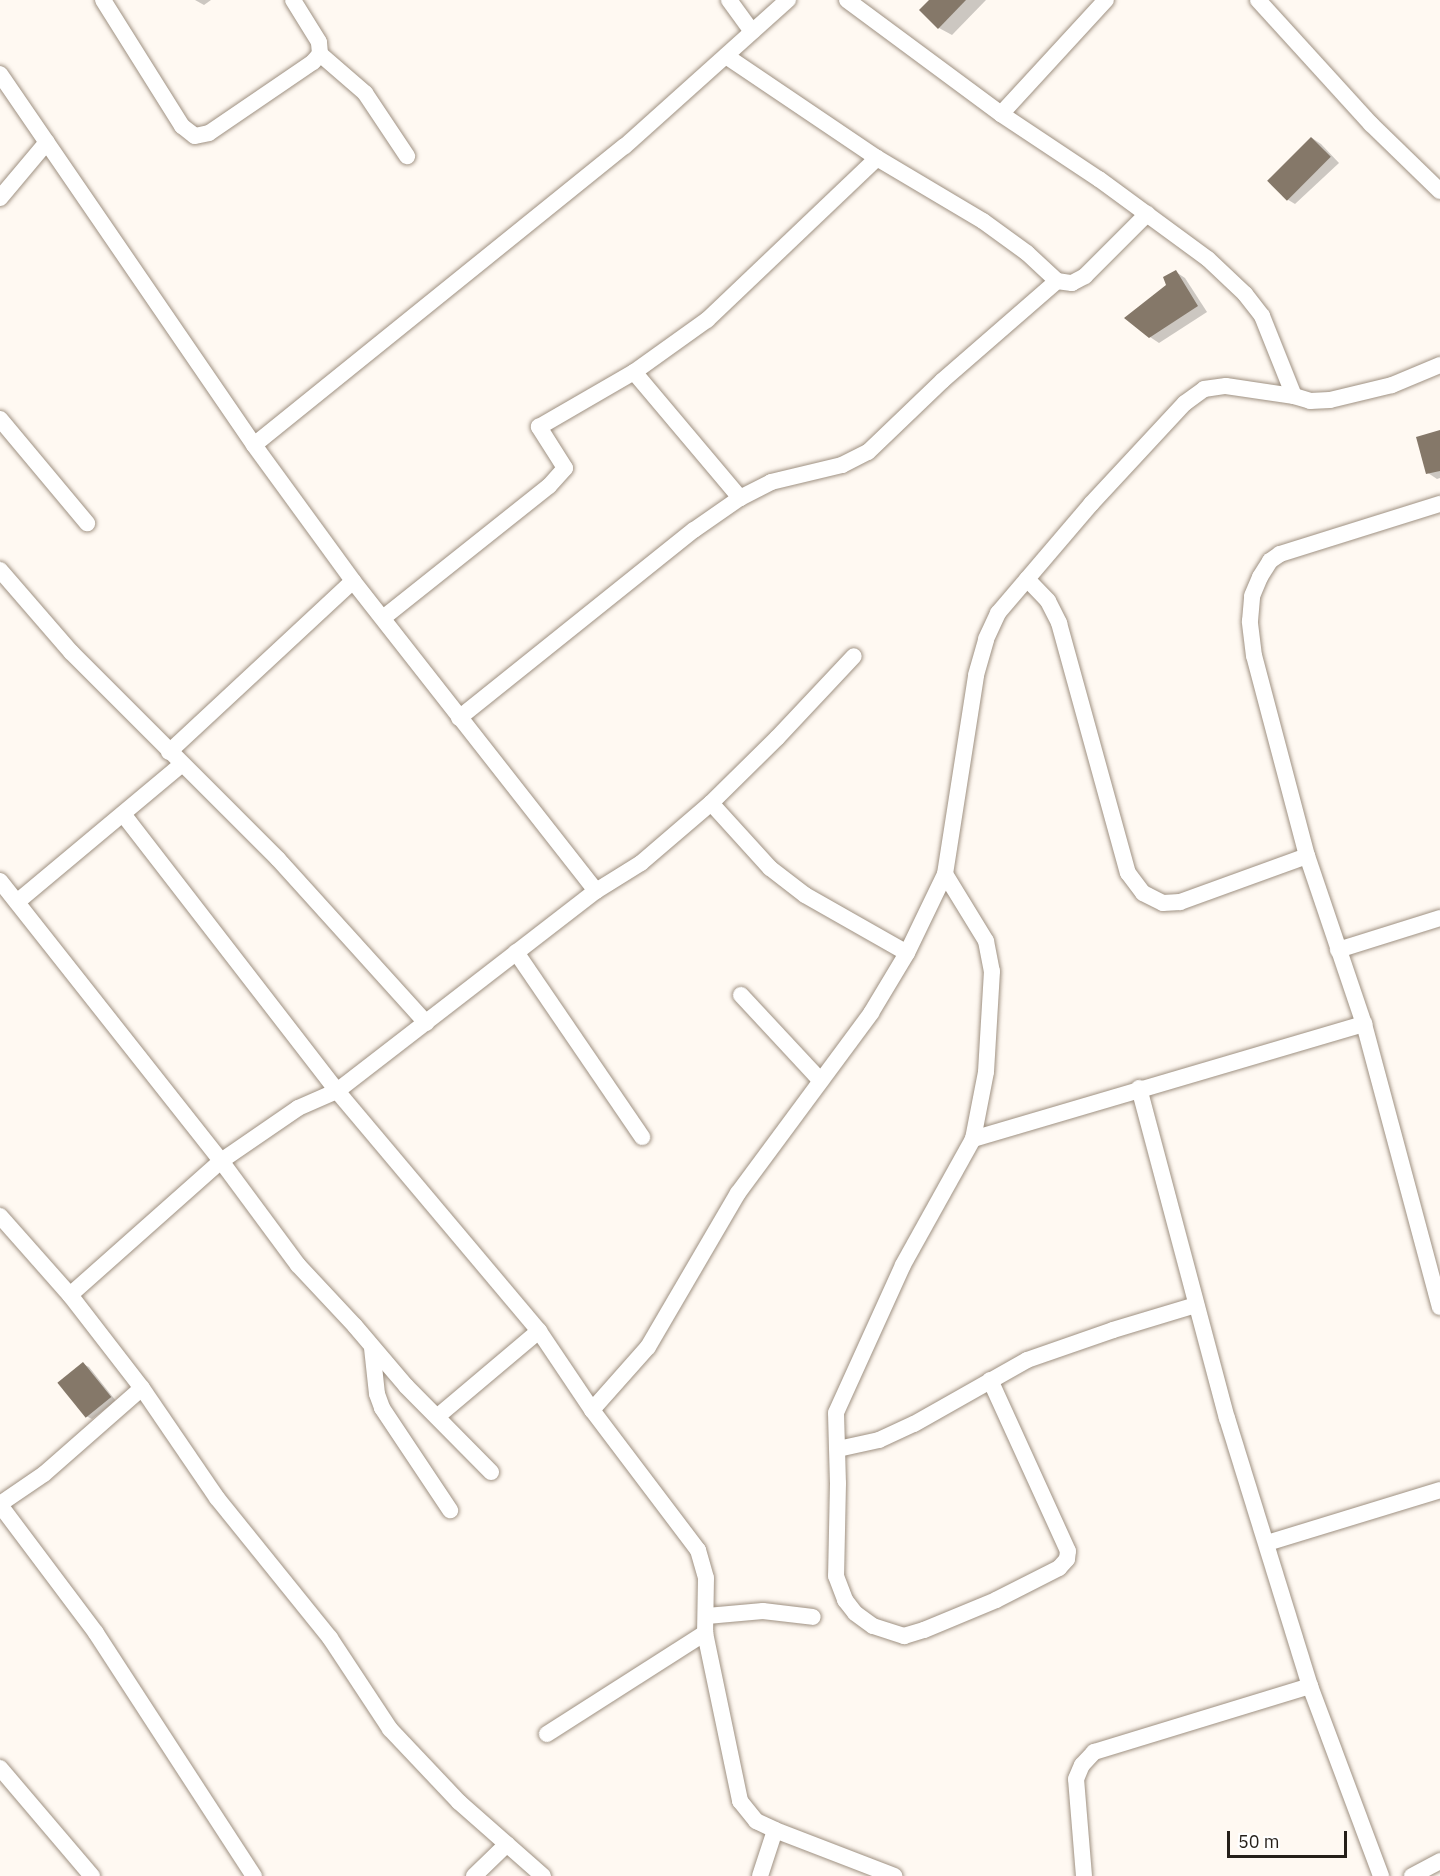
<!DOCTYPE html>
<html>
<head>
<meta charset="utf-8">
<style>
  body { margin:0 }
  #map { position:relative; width:1440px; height:1876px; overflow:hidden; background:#fff9f2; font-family:"IBM Plex Sans",sans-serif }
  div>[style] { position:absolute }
  .shadow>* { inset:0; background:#0003 }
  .building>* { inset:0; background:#857869; transform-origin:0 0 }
  .roads { filter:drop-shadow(0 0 2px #9f9182) drop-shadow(0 0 2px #9f9182) }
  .minor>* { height:16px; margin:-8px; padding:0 8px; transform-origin:8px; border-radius:8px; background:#fff }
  span { translate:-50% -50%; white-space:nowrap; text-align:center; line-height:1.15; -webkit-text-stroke:4.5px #fff; paint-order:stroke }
  .scale { position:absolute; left:1227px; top:1831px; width:120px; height:27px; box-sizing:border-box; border:3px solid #251f19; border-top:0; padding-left:8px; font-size:18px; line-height:21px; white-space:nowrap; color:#251f19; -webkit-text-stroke:4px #fff; paint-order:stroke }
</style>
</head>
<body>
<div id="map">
  <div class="shadow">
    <div style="clip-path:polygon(195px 0,211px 0,204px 5px)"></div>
    <div style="clip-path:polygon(931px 0,986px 0,952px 35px,939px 28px)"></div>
    <div style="clip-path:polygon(1312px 138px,1321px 144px,1339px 163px,1295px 204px,1285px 198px)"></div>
    <div style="clip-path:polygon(1176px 272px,1185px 278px,1207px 312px,1159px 343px,1150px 337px)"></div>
    <div style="clip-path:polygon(1440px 432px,1440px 478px,1437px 479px,1428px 473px)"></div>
    <div style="clip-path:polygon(83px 1364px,89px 1367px,116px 1401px,92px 1419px,86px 1416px)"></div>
  </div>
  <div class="building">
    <div style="clip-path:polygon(929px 0,966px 0,938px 29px,919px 10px)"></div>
    <div style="left:1311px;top:137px;width:28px;height:62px;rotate:45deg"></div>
    <div style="clip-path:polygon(1176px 270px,1198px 306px,1149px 338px,1124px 318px,1166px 285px,1163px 277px)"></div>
    <div style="clip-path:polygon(1440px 430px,1440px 471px,1426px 474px,1416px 437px)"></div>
    <div style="left:83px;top:1362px;width:45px;height:33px;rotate:51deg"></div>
  </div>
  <div class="roads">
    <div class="minor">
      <div style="left:103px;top:0;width:149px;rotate:57.9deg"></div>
      <div style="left:182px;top:126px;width:16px;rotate:38deg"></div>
      <div style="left:195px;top:136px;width:14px;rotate:-12deg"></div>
      <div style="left:209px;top:133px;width:126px;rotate:-34.3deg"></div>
      <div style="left:313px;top:62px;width:11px;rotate:-49deg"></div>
      <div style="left:320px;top:54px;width:12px;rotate:-95deg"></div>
      <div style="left:319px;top:42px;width:49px;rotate:-121.8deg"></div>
      <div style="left:729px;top:0;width:39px;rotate:54deg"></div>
      <div style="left:847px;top:0;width:192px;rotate:36.5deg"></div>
      <div style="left:1001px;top:114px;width:118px;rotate:33.6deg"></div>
      <div style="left:1099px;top:179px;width:135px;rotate:36.3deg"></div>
      <div style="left:1208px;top:259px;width:51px;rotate:43.4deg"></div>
      <div style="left:1245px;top:294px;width:28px;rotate:52deg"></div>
      <div style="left:1262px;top:316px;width:86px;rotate:68.2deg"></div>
      <div style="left:1258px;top:0;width:168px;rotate:47.7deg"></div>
      <div style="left:1371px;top:124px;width:96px;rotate:44.2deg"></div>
      <div style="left:320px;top:54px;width:60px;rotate:40.9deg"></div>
      <div style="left:365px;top:93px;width:76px;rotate:56.3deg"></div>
      <div style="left:726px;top:56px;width:182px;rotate:34deg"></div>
      <div style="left:877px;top:158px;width:123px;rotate:30.7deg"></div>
      <div style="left:983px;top:221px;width:54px;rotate:36deg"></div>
      <div style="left:1027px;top:253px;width:41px;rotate:43deg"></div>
      <div style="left:0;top:74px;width:450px;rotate:55.6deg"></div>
      <div style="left:254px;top:445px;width:168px;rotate:53.9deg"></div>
      <div style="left:353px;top:581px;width:394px;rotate:51.9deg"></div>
      <div style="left:1001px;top:114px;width:155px;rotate:-47.4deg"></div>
      <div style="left:0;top:198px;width:73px;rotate:-50deg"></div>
      <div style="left:634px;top:372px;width:165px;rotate:49.9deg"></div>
      <div style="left:0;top:419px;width:136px;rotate:50.1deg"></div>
      <div style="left:254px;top:445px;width:476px;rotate:-38.9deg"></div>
      <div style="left:625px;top:146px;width:219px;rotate:-41.9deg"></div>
      <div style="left:0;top:570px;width:108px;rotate:49.1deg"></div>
      <div style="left:71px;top:652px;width:293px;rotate:45deg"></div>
      <div style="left:278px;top:859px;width:221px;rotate:47.9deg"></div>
      <div style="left:1027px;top:579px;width:30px;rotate:46deg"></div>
      <div style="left:1048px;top:601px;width:25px;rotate:63deg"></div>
      <div style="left:1059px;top:623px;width:259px;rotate:74.6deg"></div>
      <div style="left:1128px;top:873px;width:25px;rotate:53deg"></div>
      <div style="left:1143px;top:893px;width:22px;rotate:27deg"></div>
      <div style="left:1163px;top:903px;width:17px;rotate:-3deg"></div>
      <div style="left:1180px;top:902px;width:135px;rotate:-19.9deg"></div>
      <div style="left:383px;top:618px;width:212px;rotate:-38.5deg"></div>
      <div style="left:549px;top:486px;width:24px;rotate:-48deg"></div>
      <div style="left:565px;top:468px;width:49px;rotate:-122.4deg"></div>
      <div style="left:539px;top:427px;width:110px;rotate:-30.1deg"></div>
      <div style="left:634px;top:372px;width:90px;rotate:-35.5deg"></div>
      <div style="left:707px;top:320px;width:235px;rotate:-43.6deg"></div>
      <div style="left:459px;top:718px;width:301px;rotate:-38.7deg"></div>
      <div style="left:694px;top:530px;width:56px;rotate:-34.8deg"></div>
      <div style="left:740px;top:498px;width:35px;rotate:-27deg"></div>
      <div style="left:771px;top:482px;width:73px;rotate:-13.5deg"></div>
      <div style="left:842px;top:465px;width:29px;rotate:-27deg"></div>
      <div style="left:868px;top:452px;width:103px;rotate:-43.8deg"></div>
      <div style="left:942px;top:381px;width:152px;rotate:-41deg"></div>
      <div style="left:1057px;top:281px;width:15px;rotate:8deg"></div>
      <div style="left:1072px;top:283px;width:15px;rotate:-28deg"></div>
      <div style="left:1085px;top:276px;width:88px;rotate:-45deg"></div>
      <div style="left:169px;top:752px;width:251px;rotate:-42.9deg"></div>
      <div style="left:711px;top:803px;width:88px;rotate:47.8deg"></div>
      <div style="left:770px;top:868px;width:44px;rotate:37.6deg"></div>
      <div style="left:805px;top:895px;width:117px;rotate:29.6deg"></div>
      <div style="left:123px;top:814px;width:350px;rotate:52.3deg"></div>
      <div style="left:337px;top:1091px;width:314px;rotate:49.9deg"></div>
      <div style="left:539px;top:1331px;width:95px;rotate:56.1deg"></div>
      <div style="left:592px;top:1410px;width:176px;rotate:52.9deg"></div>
      <div style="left:698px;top:1550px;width:29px;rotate:74deg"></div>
      <div style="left:706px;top:1578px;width:55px;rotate:91deg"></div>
      <div style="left:705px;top:1633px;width:172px;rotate:78.2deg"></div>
      <div style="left:740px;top:1801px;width:26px;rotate:51deg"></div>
      <div style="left:756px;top:1821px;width:21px;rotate:25deg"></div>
      <div style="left:775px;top:1830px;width:128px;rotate:21.1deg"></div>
      <div style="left:945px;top:874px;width:79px;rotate:58.5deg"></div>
      <div style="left:986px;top:941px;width:31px;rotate:79deg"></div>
      <div style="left:992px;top:971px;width:101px;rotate:93.4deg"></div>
      <div style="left:986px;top:1072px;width:68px;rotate:101deg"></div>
      <div style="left:973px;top:1139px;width:144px;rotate:119.1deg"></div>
      <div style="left:903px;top:1265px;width:162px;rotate:114.4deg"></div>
      <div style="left:836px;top:1413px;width:70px;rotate:88.4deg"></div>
      <div style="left:838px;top:1483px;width:93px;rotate:91.2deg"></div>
      <div style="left:836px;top:1576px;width:26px;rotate:69deg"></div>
      <div style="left:845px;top:1600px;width:16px;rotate:52deg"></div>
      <div style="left:855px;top:1613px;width:22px;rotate:36deg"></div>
      <div style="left:873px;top:1626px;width:33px;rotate:18deg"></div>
      <div style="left:904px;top:1636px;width:21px;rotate:-17deg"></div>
      <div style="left:924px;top:1630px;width:78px;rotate:-22.6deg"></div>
      <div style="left:996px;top:1600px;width:71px;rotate:-26.9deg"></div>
      <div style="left:1059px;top:1568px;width:12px;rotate:-48deg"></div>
      <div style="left:1067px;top:1559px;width:8px;rotate:-83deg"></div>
      <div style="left:1068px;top:1551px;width:188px;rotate:-114.5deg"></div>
      <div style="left:0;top:881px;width:357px;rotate:51.7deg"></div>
      <div style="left:221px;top:1161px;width:129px;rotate:53.5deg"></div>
      <div style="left:298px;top:1265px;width:83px;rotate:46.9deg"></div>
      <div style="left:355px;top:1326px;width:79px;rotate:49.6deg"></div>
      <div style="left:406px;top:1386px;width:121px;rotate:45.3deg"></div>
      <div style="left:17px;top:902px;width:215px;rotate:-39.9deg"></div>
      <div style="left:1338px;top:950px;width:107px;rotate:-17.4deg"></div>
      <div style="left:516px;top:952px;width:224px;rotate:55.7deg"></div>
      <div style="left:741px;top:995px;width:117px;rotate:47.1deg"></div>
      <div style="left:1364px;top:1024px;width:293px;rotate:75deg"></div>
      <div style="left:1139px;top:1088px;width:342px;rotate:75.1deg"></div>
      <div style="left:1227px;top:1418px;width:281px;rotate:72.8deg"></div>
      <div style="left:1310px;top:1686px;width:203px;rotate:69.5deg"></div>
      <div style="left:973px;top:1139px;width:408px;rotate:-16.4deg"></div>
      <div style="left:1364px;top:1024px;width:177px;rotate:-108.7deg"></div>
      <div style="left:1307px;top:856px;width:207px;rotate:-104.8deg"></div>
      <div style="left:1254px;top:656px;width:35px;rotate:-97deg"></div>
      <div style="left:1250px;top:621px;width:25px;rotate:-85deg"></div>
      <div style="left:1252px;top:596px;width:21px;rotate:-67deg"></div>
      <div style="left:1260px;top:577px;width:19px;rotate:-58deg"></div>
      <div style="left:1270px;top:561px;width:12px;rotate:-35deg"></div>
      <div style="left:1280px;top:554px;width:168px;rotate:-17.4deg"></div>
      <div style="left:0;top:1216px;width:106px;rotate:48.5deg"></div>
      <div style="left:70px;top:1295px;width:118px;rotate:52.3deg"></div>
      <div style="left:142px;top:1388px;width:133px;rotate:55.7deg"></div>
      <div style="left:217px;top:1498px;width:180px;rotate:51.1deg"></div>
      <div style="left:330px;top:1638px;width:109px;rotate:56.6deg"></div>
      <div style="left:390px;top:1729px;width:100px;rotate:46.6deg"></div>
      <div style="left:459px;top:1802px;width:112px;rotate:41.4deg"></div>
      <div style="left:70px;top:1295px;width:202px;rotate:-41.6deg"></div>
      <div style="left:221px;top:1161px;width:93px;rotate:-34.5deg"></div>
      <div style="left:298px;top:1108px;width:43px;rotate:-23.6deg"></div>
      <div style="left:337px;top:1091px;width:327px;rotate:-37.7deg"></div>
      <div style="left:596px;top:891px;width:53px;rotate:-31.9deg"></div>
      <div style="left:641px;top:863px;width:92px;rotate:-40.6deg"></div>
      <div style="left:711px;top:803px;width:93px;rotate:-44.6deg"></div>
      <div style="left:777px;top:738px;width:112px;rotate:-46.8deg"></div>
      <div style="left:372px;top:1348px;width:46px;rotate:83.8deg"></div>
      <div style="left:377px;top:1394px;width:15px;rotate:70deg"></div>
      <div style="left:382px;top:1408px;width:123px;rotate:56.3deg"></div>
      <div style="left:592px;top:1410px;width:84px;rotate:-48.4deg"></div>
      <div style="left:648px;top:1347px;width:178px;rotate:-59.7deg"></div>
      <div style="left:738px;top:1193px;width:224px;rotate:-53.5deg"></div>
      <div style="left:871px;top:1013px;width:70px;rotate:-59deg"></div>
      <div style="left:907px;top:953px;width:88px;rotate:-64.3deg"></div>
      <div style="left:945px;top:874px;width:201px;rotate:-81.1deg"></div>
      <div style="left:976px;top:675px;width:37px;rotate:-74deg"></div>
      <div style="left:986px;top:639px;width:29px;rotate:-65deg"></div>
      <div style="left:998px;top:613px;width:143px;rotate:-49.5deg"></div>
      <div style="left:1091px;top:504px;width:138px;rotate:-47.1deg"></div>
      <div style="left:1185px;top:403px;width:24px;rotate:-36deg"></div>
      <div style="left:1204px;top:389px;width:22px;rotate:-8deg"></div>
      <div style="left:1226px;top:386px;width:69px;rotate:8.4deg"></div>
      <div style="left:1294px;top:396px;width:17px;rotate:17deg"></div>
      <div style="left:1310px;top:401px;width:20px;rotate:-3deg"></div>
      <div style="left:1330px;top:400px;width:64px;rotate:-13.6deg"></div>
      <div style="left:1392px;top:385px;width:52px;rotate:-22.6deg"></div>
      <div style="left:438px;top:1416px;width:132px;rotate:-40.1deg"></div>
      <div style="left:838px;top:1449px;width:42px;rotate:-12.4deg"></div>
      <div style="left:879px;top:1440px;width:38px;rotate:-25deg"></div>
      <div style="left:914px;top:1424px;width:130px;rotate:-29.5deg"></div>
      <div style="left:1027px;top:1360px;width:91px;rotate:-19.2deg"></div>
      <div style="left:1113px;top:1330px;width:87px;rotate:-16.8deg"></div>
      <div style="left:0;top:1504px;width:53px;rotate:-34.3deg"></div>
      <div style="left:44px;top:1474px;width:130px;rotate:-41.3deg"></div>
      <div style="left:0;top:1505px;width:160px;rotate:53.1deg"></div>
      <div style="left:96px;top:1633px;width:290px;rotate:57deg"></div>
      <div style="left:1267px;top:1543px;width:181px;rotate:-17deg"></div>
      <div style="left:707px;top:1616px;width:56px;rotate:-5.1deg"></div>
      <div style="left:763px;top:1611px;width:50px;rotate:6.8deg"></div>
      <div style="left:547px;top:1734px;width:188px;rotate:-32.6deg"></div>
      <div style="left:0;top:1768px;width:142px;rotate:49.6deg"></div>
      <div style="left:474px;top:1876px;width:46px;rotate:-44.1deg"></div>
      <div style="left:760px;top:1876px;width:48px;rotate:-71.9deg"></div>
      <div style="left:1084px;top:1876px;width:97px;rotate:-94.7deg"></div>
      <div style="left:1076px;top:1779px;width:15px;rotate:-67deg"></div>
      <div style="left:1082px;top:1765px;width:18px;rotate:-47deg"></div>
      <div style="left:1094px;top:1752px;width:226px;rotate:-17deg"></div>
      <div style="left:1412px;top:1876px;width:32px;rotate:-28deg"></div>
    </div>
  </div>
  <div class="scale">50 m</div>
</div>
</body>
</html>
